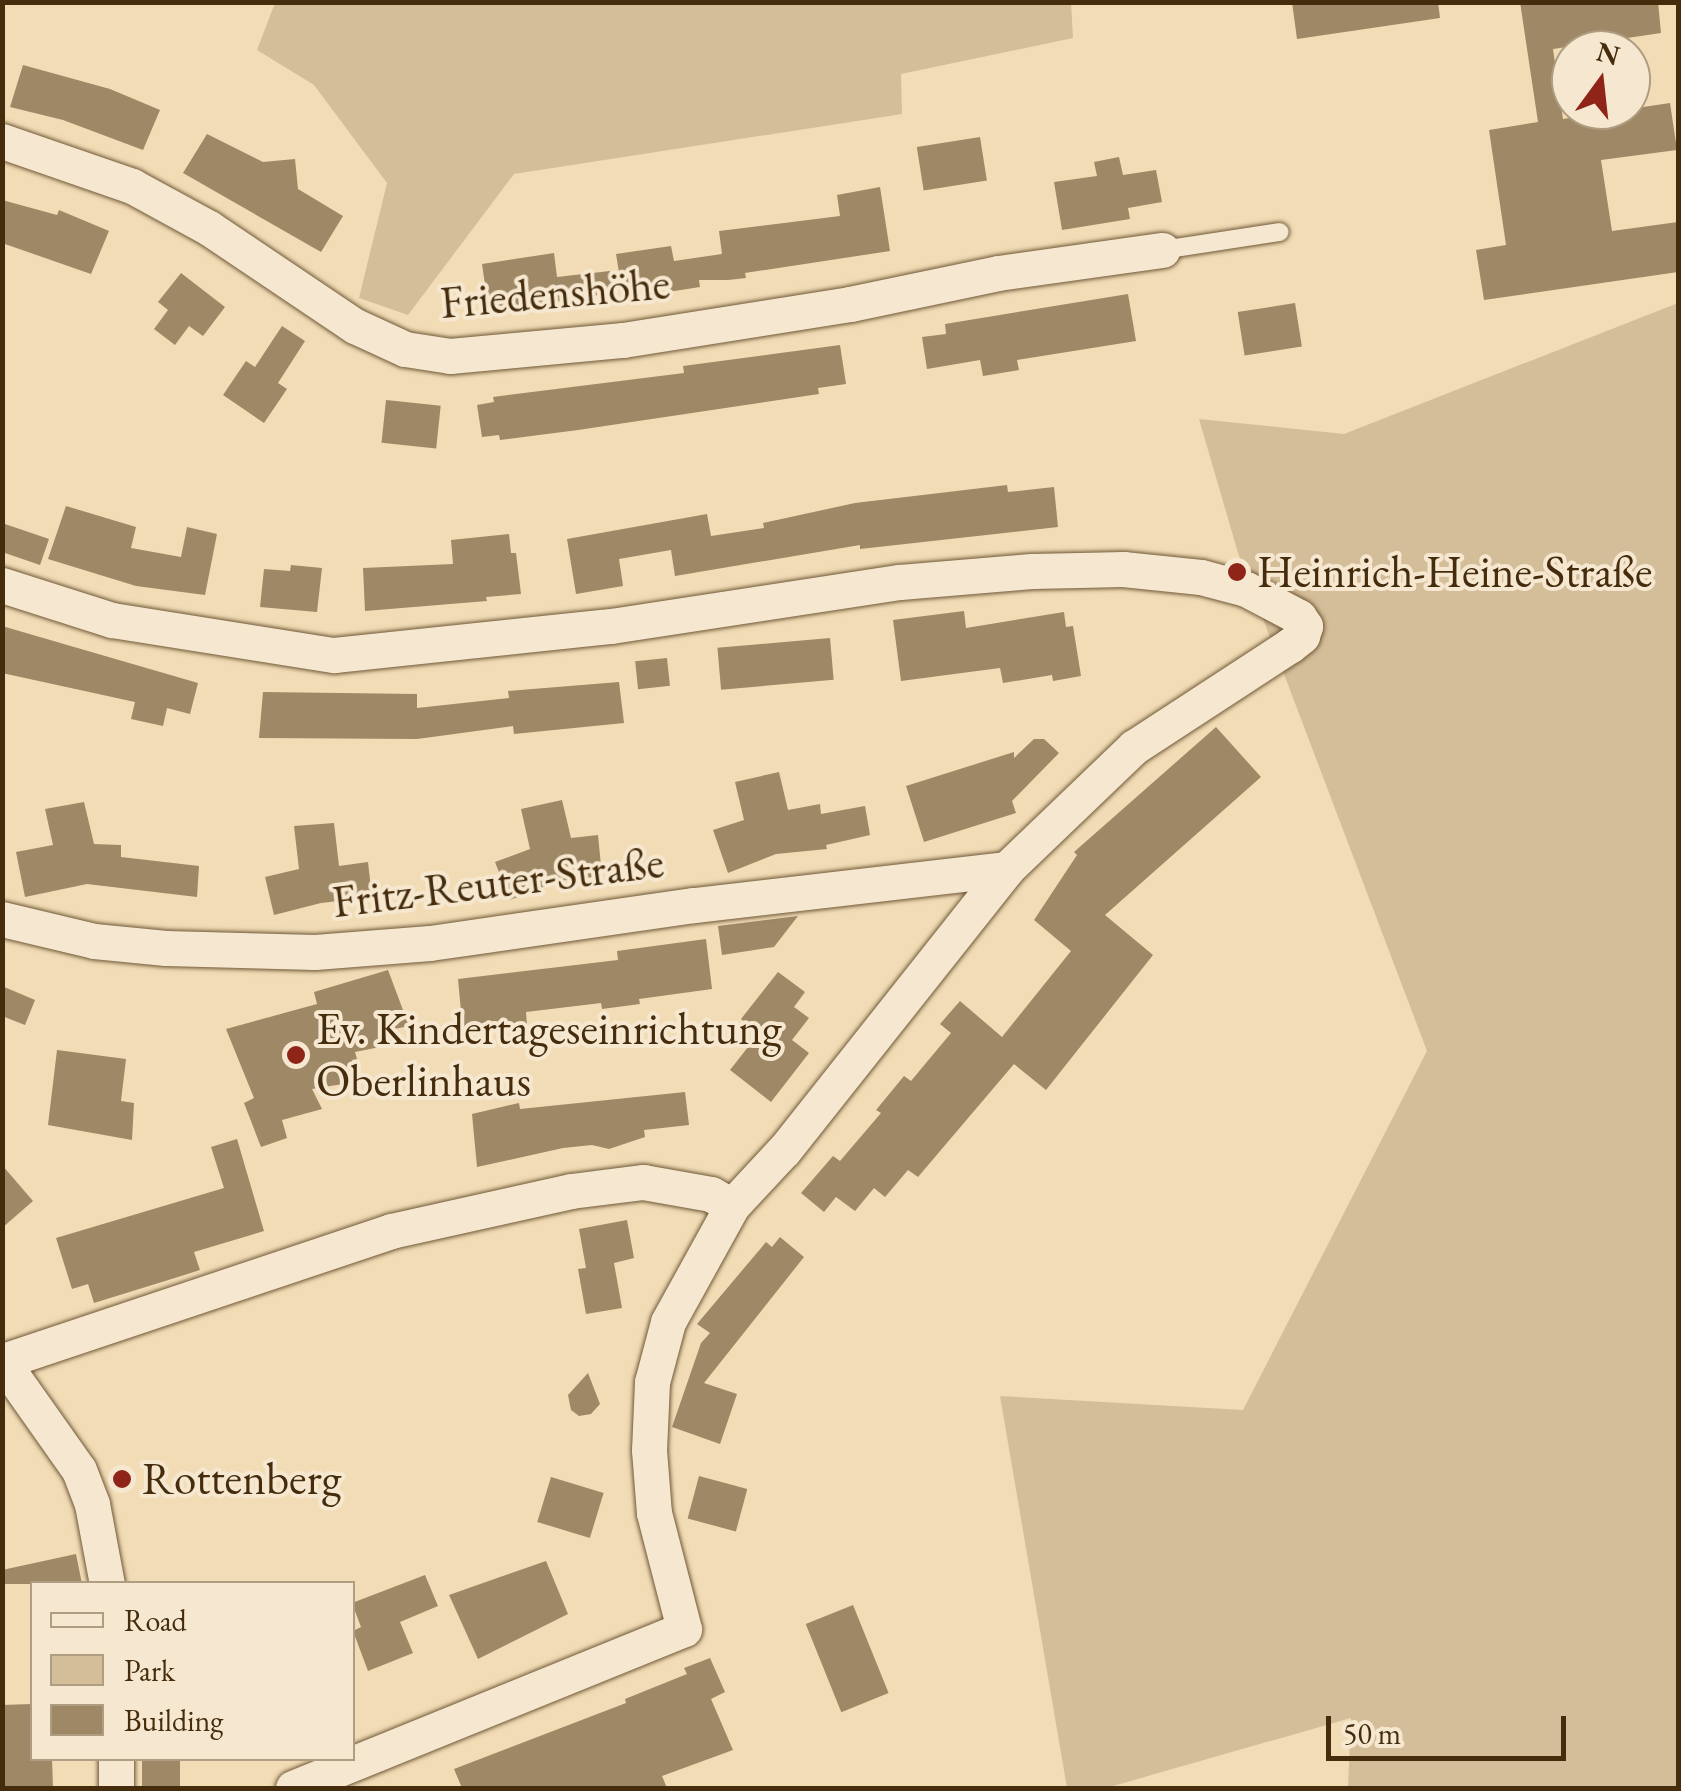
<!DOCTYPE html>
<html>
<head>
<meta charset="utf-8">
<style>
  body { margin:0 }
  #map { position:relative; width:1681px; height:1791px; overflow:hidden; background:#f1dcb6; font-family:"EB Garamond",serif }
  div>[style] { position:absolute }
  .green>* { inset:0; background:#d4be99 }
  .building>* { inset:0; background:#9e8865; transform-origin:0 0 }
  .roads { filter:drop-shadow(0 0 2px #705837) drop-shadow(0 0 2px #705837) }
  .lane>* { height:18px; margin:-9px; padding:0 9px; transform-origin:9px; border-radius:9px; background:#f6e8d0 }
  .street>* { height:35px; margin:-17.5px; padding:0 17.5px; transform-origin:17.5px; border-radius:17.5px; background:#f6e8d0 }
  .dots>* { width:28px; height:28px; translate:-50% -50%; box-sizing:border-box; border:5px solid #f6e8d0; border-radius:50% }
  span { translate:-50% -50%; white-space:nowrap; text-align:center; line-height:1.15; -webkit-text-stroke:8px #f6e8d0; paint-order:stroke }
  .street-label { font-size:45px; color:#452c0d }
  .poi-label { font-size:45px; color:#452c0d }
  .left { translate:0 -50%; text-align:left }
  .frame { position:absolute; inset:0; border:5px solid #452c0d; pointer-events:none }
  .legend { position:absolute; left:30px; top:1581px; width:325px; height:180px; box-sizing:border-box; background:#f6e8d0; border:2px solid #af9d82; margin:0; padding:12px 18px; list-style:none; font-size:30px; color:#452c0d }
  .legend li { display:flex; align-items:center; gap:20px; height:50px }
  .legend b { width:50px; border:2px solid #af9d82 }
  .north { position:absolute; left:1551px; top:30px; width:100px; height:100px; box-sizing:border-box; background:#f6e8d0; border:2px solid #af9d82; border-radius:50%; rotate:15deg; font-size:28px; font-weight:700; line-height:40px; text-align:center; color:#452c0d }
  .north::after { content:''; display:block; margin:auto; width:35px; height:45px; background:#8f2418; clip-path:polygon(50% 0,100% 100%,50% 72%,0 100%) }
  .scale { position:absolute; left:1326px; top:1716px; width:240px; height:45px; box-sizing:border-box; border:5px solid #452c0d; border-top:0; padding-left:12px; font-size:30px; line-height:35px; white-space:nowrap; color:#452c0d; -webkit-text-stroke:8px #f6e8d0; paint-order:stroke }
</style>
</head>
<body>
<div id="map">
  <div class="green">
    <div style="clip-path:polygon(275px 3px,1071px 2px,1073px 38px,901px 74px,902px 114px,514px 174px,408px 315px,359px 298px,387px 183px,314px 85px,257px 50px)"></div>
    <div style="clip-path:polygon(1678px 303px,1678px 1788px,1348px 1788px,1351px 1718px,1106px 1788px,1067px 1788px,1000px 1396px,1243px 1410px,1427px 1051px,1238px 553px,1199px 419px,1344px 434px)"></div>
  </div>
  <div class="building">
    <div style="clip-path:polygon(1292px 2px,1438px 2px,1440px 18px,1297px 39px)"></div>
    <div style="clip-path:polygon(1520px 2px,1658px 2px,1661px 33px,1553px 49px,1563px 119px,1670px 103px,1677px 150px,1601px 160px,1612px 231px,1678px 222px,1678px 272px,1484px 300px,1476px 250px,1506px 245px,1489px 130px,1538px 122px)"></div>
    <div style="clip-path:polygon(23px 65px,110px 89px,160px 110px,143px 150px,63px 120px,10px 107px)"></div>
    <div style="clip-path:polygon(207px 134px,263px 162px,295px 159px,298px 189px,343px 216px,321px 252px,183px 173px)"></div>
    <div style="left:980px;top:137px;width:44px;height:64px;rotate:81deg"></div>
    <div style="clip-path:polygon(1119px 157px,1123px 175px,1156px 170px,1162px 202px,1128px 208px,1130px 219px,1062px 230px,1054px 182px,1097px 176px,1094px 162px)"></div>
    <div style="clip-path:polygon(880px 187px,890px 251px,745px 273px,746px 278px,728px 280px,699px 280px,700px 287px,668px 292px,667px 283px,622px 290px,616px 254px,671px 246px,674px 261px,722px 254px,719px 231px,840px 216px,837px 195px)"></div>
    <div style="clip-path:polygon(2px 200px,57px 215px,59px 210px,109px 231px,91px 274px,2px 243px)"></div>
    <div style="clip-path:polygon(554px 253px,557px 277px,610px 271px,613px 293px,489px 312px,482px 264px)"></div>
    <div style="clip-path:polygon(181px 273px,225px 307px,203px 336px,189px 326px,175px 345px,154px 329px,168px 310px,158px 302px)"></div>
    <div style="clip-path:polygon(1128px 294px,1136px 341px,1017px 360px,1019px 370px,983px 376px,980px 360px,927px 369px,922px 337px,946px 334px,945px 324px)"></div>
    <div style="left:1295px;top:303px;width:44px;height:58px;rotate:81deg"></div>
    <div style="clip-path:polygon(282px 326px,305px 341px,278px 383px,287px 389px,264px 423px,223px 395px,246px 361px,255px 367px)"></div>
    <div style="clip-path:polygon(840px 345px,846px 384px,818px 388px,819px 394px,578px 430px,500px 440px,499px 435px,482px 437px,477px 405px,494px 402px,493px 397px,684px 373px,683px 366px)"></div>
    <div style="left:386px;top:400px;width:55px;height:43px;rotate:6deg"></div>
    <div style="clip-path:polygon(1007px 485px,1008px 492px,1054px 487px,1058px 527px,860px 549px,860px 545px,675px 576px,671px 550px,619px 559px,623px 586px,576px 594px,567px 539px,707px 514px,711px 536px,764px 528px,763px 523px,855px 503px)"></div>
    <div style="clip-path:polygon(66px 506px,136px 527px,131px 548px,181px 557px,187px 527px,217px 534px,205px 595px,136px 586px,48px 559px)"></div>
    <div style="clip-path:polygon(2px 523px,49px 539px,40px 565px,2px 552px)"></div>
    <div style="clip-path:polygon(509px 534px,511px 553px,516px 553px,521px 594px,486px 597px,487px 601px,365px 611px,363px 568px,453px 564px,451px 540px)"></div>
    <div style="clip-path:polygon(291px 565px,322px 568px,317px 612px,260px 607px,264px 569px,290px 571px)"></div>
    <div style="clip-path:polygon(964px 611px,966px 628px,1064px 612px,1066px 627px,1073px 626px,1081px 676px,1053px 681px,1052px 675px,1003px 683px,1000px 668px,901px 681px,893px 620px)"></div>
    <div style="clip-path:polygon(2px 626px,198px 683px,190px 714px,167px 708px,163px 726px,131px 719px,135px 702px,2px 673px)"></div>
    <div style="left:830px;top:638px;width:42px;height:113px;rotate:85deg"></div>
    <div style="left:667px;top:658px;width:28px;height:32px;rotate:84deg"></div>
    <div style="clip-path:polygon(619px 682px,624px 723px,514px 734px,513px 726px,417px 739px,259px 738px,263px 692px,417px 694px,417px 708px,509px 698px,508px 691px)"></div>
    <div style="clip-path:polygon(1216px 727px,1261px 777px,1105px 915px,1153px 955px,1046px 1090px,1014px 1064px,918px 1177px,908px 1170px,885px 1197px,874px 1188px,855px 1211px,836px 1197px,824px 1212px,801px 1193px,833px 1156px,840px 1161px,881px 1113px,876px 1110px,904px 1076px,911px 1081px,951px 1033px,940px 1024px,960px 1001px,1002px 1037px,1071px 951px,1034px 920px,1077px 855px,1074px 852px)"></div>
    <div style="clip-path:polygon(1034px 739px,1044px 739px,1059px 753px,1012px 801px,1016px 813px,924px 842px,906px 786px,1014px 752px,1014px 758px)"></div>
    <div style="clip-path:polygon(779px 772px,788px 810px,820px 804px,821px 814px,865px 806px,870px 835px,826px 845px,827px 849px,776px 854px,728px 873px,713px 830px,744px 820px,735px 782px)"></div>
    <div style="clip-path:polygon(562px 800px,571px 838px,598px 835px,602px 876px,559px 881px,510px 900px,495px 862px,530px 849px,521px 809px)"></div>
    <div style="clip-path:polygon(84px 802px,94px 844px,121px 845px,121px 857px,199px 866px,197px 897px,87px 884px,25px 897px,16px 852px,53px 845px,45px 809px)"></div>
    <div style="clip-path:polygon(334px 823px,339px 866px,368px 862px,372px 897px,321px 903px,274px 915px,265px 877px,299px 869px,294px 826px)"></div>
    <div style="clip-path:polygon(798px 916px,774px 947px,722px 955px,718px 926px)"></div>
    <div style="clip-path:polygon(706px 939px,712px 989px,639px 999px,640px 1004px,602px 1009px,601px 1003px,526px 1012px,527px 1025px,463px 1033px,458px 979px,618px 960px,617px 951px)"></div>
    <div style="clip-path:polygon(388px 970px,409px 1026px,380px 1032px,385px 1046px,355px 1052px,357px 1059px,352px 1060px,361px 1081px,312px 1089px,322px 1109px,282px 1120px,287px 1138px,261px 1147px,244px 1103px,254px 1098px,226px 1029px,317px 1004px,314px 992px)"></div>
    <div style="clip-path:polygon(778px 972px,805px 992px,794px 1007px,809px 1018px,792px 1040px,809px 1053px,771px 1102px,730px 1070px,759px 1033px,741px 1019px)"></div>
    <div style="clip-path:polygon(2px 986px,35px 1000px,25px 1025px,2px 1016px)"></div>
    <div style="clip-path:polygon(57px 1050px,126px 1059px,121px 1101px,134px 1103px,132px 1140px,48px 1125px)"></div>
    <div style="clip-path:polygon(685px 1092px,689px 1125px,644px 1130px,645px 1137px,609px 1149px,592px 1145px,563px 1148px,477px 1167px,472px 1114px,519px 1103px,520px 1109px)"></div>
    <div style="clip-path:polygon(237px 1139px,264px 1231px,194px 1252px,200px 1270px,178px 1277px,94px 1303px,88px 1284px,72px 1289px,56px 1238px,224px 1188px,211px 1147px)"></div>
    <div style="clip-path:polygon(2px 1165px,33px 1201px,2px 1228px)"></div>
    <div style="clip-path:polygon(627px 1220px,634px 1258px,614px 1263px,622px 1308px,586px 1314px,578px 1269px,586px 1268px,579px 1229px)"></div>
    <div style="clip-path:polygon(780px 1237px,804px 1257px,704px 1383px,737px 1394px,720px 1444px,672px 1427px,701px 1343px,710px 1333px,697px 1324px,766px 1242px,772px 1247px)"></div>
    <div style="clip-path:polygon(588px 1373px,600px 1404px,591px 1414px,579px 1416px,571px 1410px,568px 1395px)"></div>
    <div style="left:699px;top:1476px;width:50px;height:44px;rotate:15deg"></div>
    <div style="left:551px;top:1477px;width:55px;height:47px;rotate:17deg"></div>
    <div style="clip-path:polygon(76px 1554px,82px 1584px,2px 1584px,2px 1570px)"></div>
    <div style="clip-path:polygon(546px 1561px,568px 1614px,478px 1659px,449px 1595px)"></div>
    <div style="clip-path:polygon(425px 1575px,438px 1606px,400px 1622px,413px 1653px,368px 1671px,353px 1631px,361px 1627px,352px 1603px)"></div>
    <div style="left:853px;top:1605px;width:95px;height:51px;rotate:68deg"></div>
    <div style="clip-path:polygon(710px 1658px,725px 1692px,711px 1699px,733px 1750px,662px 1776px,667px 1788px,462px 1788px,454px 1769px,626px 1703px,625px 1699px,687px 1674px,684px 1668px)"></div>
    <div style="clip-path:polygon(32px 1704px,32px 1758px,52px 1758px,53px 1788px,2px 1788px,2px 1705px)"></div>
    <div style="left:142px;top:1758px;width:38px;height:30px"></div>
  </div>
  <div class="roads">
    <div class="lane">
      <div style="left:1162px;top:250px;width:119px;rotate:-8.7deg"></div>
    </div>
    <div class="street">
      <div style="left:2px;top:141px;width:138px;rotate:19.1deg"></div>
      <div style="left:132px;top:186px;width:88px;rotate:28.6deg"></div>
      <div style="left:209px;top:228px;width:176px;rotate:33.9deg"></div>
      <div style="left:355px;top:326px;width:55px;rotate:24.7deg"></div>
      <div style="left:405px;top:349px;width:46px;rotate:8.8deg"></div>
      <div style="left:450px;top:356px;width:174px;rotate:-5.3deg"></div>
      <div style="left:623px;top:340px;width:230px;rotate:-9deg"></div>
      <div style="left:850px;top:304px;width:151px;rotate:-11.8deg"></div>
      <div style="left:998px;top:273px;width:166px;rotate:-8deg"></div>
      <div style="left:2px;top:585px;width:115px;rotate:17.7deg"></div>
      <div style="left:112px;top:620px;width:225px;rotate:9deg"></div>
      <div style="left:334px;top:655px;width:279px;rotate:-6deg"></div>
      <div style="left:611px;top:626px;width:292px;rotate:-8.7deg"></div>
      <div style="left:900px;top:582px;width:132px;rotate:-4.8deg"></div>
      <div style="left:1032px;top:571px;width:91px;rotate:-1.3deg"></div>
      <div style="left:1123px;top:569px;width:78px;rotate:5.9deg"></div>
      <div style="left:1201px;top:577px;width:47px;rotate:14.9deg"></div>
      <div style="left:1246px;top:589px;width:60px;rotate:27.8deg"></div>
      <div style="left:1299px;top:617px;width:11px;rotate:56deg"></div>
      <div style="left:1305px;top:626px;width:10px;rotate:107deg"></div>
      <div style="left:1302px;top:636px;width:16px;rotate:142deg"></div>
      <div style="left:1289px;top:646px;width:185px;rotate:146.9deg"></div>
      <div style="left:1134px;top:747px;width:176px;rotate:136.2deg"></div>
      <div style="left:1007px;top:869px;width:359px;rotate:128.4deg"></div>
      <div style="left:784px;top:1150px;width:76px;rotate:132.9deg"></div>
      <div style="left:732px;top:1206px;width:132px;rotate:118.9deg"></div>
      <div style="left:668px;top:1322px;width:62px;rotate:104.9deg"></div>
      <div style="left:652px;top:1382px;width:68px;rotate:92.5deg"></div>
      <div style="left:649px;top:1450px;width:63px;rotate:85.5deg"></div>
      <div style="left:654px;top:1513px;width:120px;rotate:75.5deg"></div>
      <div style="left:684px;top:1629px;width:422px;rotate:157.9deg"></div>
      <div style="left:2px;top:919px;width:95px;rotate:13.4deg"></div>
      <div style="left:94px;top:941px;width:72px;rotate:5.6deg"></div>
      <div style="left:166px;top:948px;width:149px;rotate:1.5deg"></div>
      <div style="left:315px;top:952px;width:115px;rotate:-4.5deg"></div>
      <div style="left:430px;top:943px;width:267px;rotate:-8.2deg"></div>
      <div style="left:694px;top:905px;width:315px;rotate:-6.6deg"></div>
      <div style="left:2px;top:1361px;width:133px;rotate:54.8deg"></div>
      <div style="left:79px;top:1470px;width:36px;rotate:69deg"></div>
      <div style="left:92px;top:1504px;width:81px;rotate:79.4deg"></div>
      <div style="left:3px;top:1361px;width:409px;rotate:-18.5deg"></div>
      <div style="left:391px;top:1231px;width:184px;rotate:-12.5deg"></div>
      <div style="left:571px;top:1191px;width:73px;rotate:-7.1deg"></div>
      <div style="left:643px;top:1182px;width:69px;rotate:10deg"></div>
      <div style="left:711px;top:1194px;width:24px;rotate:30deg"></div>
      <div style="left:116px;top:1758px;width:30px;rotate:90deg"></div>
    </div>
  </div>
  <div class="dots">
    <div style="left:1237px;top:572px;background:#8f2418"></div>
    <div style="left:296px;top:1055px;background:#8f2418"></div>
    <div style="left:122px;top:1479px;background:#8f2418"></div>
  </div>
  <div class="street-label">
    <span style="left:555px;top:293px;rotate:-5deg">Friedenshöhe</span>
    <span style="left:498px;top:882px;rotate:-7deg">Fritz-Reuter-Straße</span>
  </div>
  <div class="poi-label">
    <span class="left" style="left:1257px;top:572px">Heinrich-Heine-Straße</span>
    <span class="left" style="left:316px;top:1055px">Ev. Kindertageseinrichtung<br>Oberlinhaus</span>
    <span class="left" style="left:142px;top:1479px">Rottenberg</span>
  </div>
  <div class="frame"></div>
  <ul class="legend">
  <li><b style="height:12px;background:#f6e8d0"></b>Road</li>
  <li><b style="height:28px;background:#d4be99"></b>Park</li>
  <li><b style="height:28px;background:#9e8865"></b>Building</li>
  </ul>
  <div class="north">N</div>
  <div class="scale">50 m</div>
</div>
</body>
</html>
